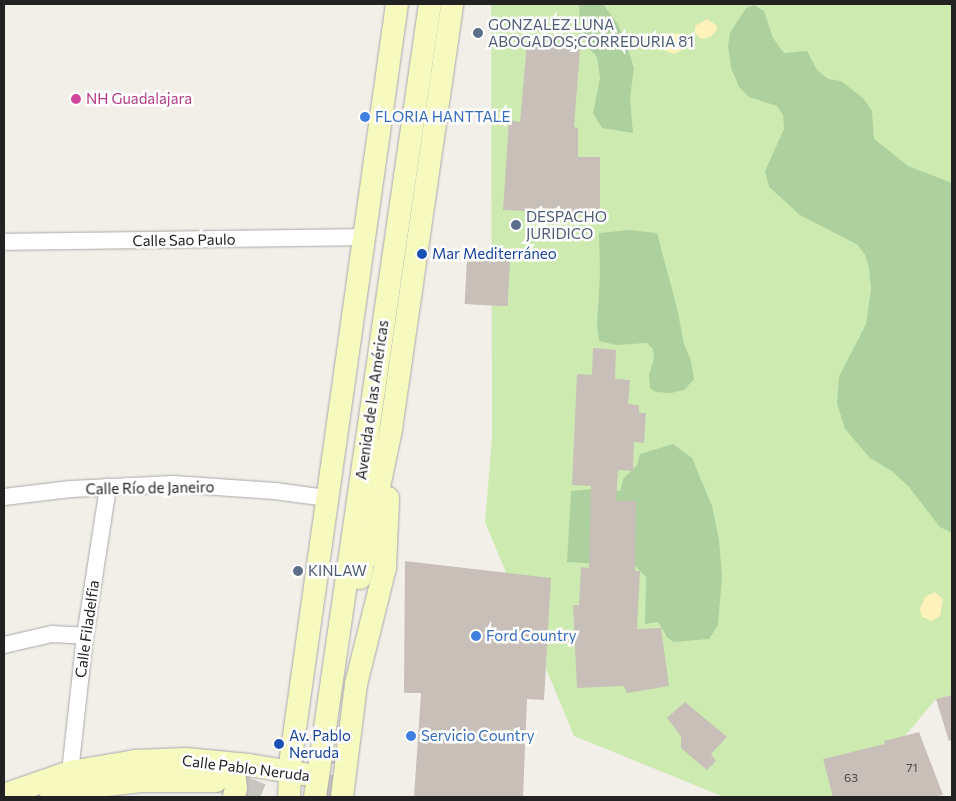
<!DOCTYPE html>
<html>
<head>
<meta charset="utf-8">
<style>
  body { margin:0 }
  #map { position:relative; width:956px; height:801px; overflow:hidden; background:#f2efe9; font-family:Commissioner,sans-serif }
  div>[style] { position:absolute }
  .grass>* { inset:0; background:#cdebb0 }
  .forest>* { inset:0; background:#add19e }
  .sand>* { inset:0; background:#fff1ba }
  .building>* { inset:0; background:#c7bfb8; transform-origin:0 0 }
  .secondary-tunnel>* { height:22px; margin-top:-11px; transform-origin:0; background:repeating-linear-gradient(90deg,#c8c6c1 0 22px,transparent 0 33px) }
  .roads { filter:drop-shadow(0 0 1px #a9a9a9) drop-shadow(0 0 1px #a9a9a9) }
  .minor>* { height:16px; margin:-8px; padding:0 8px; transform-origin:8px; border-radius:8px; background:#fff }
  .secondary>* { height:22px; margin:-11px; padding:0 11px; transform-origin:11px; border-radius:11px; background:#f7fabf }
  .dots>* { width:14px; height:14px; translate:-50% -50%; box-sizing:border-box; border:2px solid #fff; border-radius:50% }
  span { translate:-50% -50%; white-space:nowrap; text-align:center; line-height:1.15; -webkit-text-stroke:5px #fff; paint-order:stroke }
  .number-label { font-size:12px; color:#4b4948 }
  .number-label span { -webkit-text-stroke-width:0 }
  .service-label { font-size:15px; color:#4e5e75 }
  .left { translate:0 -50%; text-align:left }
  .hotel-label { font-size:15px; color:#b23c85 }
  .shop-label { font-size:15px; color:#366cbe }
  .street-label { font-size:15px; color:#222 }
  .transit-label { font-size:15px; color:#164399 }
  .frame { position:absolute; inset:0; border:5px solid #222; pointer-events:none }
</style>
</head>
<body>
<div id="map">
  <div class="grass">
    <div style="clip-path:polygon(491px 4px,952px 4px,952px 695px,936px 699px,854px 797px,724px 797px,574px 736px,485px 522px,492px 438px)"></div>
  </div>
  <div class="forest">
    <div style="clip-path:polygon(579px 4px,603px 4px,617px 23px,625px 40px,634px 68px,630px 98px,633px 133px,602px 128px,593px 113px,600px 78px,597px 57px,586px 45px,580px 22px)"></div>
    <div style="clip-path:polygon(754px 5px,764px 11px,773px 38px,784px 53px,807px 51px,817px 70px,828px 79px,841px 81px,864px 99px,872px 111px,874px 139px,908px 166px,952px 183px,952px 533px,940px 527px,909px 487px,892px 471px,870px 458px,845px 429px,837px 403px,839px 377px,866px 324px,871px 290px,869px 268px,865px 255px,858px 245px,800px 215px,769px 187px,765px 171px,784px 129px,783px 115px,777px 106px,749px 97px,739px 87px,731px 68px,728px 46px,730px 33px,746px 8px)"></div>
    <div style="clip-path:polygon(630px 230px,657px 233px,677px 308px,684px 344px,691px 361px,694px 379px,684px 390px,671px 393px,656px 392px,650px 388px,649px 375px,654px 358px,653px 349px,647px 343px,616px 345px,599px 341px,597px 325px,600px 274px,599px 233px)"></div>
    <div style="clip-path:polygon(673px 444px,692px 458px,712px 506px,719px 539px,722px 577px,718px 625px,709px 639px,673px 642px,667px 637px,658px 622px,645px 624px,646px 577px,635px 566px,567px 562px,571px 491px,593px 489px,620px 491px,623px 479px,637px 465px,640px 454px)"></div>
  </div>
  <div class="sand">
    <div style="clip-path:polygon(707px 19px,716px 25px,717px 30px,710px 37px,701px 39px,695px 33px,695px 26px)"></div>
    <div style="clip-path:polygon(667px 33px,685px 34px,688px 38px,685px 48px,674px 54px,663px 50px,660px 41px,661px 36px)"></div>
    <div style="clip-path:polygon(935px 592px,943px 599px,940px 616px,932px 621px,922px 617px,920px 609px,925px 597px)"></div>
  </div>
  <div class="building">
    <div style="clip-path:polygon(527px 44px,580px 49px,574px 127px,578px 128px,578px 157px,600px 157px,600px 214px,503px 210px,509px 120px,520px 122px)"></div>
    <div style="left:467px;top:259px;width:43px;height:45px;rotate:3deg"></div>
    <div style="clip-path:polygon(593px 348px,616px 350px,615px 379px,630px 380px,628px 404px,639px 405px,639px 413px,646px 413px,644px 443px,634px 442px,633px 471px,618px 470px,616px 501px,636px 501px,635px 571px,640px 571px,637px 629px,661px 628px,669px 686px,627px 693px,624px 686px,577px 688px,573px 605px,579px 605px,581px 567px,589px 568px,591px 486px,572px 485px,577px 374px,592px 375px)"></div>
    <div style="clip-path:polygon(405px 561px,551px 578px,544px 700px,527px 699px,523px 797px,414px 797px,421px 693px,404px 693px)"></div>
    <div style="clip-path:polygon(952px 695px,952px 740px,949px 741px,936px 699px)"></div>
    <div style="clip-path:polygon(685px 702px,727px 737px,711px 754px,716px 761px,707px 770px,681px 748px,681px 736px,667px 718px)"></div>
    <div style="clip-path:polygon(919px 732px,943px 795px,934px 797px,833px 797px,823px 759px,885px 744px,884px 741px)"></div>
  </div>
  <div class="secondary-tunnel">
    <div style="left:218px;top:782px;width:23px;rotate:10deg"></div>
    <div style="left:241px;top:786px;width:28px;rotate:23deg"></div>
    <div style="left:329px;top:797px;width:43px;rotate:-84.7deg"></div>
  </div>
  <div class="roads">
    <div class="minor">
      <div style="left:4px;top:242px;width:359px;rotate:-0.8deg"></div>
      <div style="left:4px;top:497px;width:67px;rotate:-6.8deg"></div>
      <div style="left:71px;top:489px;width:102px;rotate:-2.8deg"></div>
      <div style="left:173px;top:484px;width:102px;rotate:3.9deg"></div>
      <div style="left:275px;top:491px;width:51px;rotate:7.8deg"></div>
      <div style="left:4px;top:645px;width:49px;rotate:-12.9deg"></div>
      <div style="left:52px;top:634px;width:33px;rotate:3deg"></div>
      <div style="left:70px;top:772px;width:137px;rotate:-83.7deg"></div>
      <div style="left:85px;top:636px;width:151px;rotate:-81.2deg"></div>
    </div>
    <div class="secondary">
      <div style="left:360px;top:578px;width:152px;rotate:-78.2deg"></div>
      <div style="left:391px;top:429px;width:429px;rotate:-81.8deg"></div>
      <div style="left:210px;top:763px;width:18px;rotate:29deg"></div>
      <div style="left:226px;top:772px;width:11px;rotate:38deg"></div>
      <div style="left:235px;top:779px;width:9px;rotate:84deg"></div>
      <div style="left:236px;top:788px;width:9px;rotate:103deg"></div>
      <div style="left:4px;top:795px;width:70px;rotate:-19.2deg"></div>
      <div style="left:70px;top:772px;width:66px;rotate:-9.6deg"></div>
      <div style="left:135px;top:761px;width:51px;rotate:-2.2deg"></div>
      <div style="left:186px;top:759px;width:63px;rotate:5.4deg"></div>
      <div style="left:249px;top:765px;width:56px;rotate:9.3deg"></div>
      <div style="left:51px;top:797px;width:39px;rotate:-15deg"></div>
      <div style="left:89px;top:787px;width:52px;rotate:-6.6deg"></div>
      <div style="left:141px;top:781px;width:75px"></div>
      <div style="left:289px;top:797px;width:40px;rotate:-87.1deg"></div>
      <div style="left:291px;top:757px;width:760px;rotate:-81.99deg"></div>
      <div style="left:315px;top:797px;width:801px;rotate:-81.75deg"></div>
      <div style="left:342px;top:797px;width:114px;rotate:-82.9deg"></div>
      <div style="left:356px;top:684px;width:120px;rotate:-76deg"></div>
      <div style="left:385px;top:568px;width:70px;rotate:-87.5deg"></div>
    </div>
  </div>
  <div class="dots">
    <div style="left:478px;top:33px;background:#5c6f8a"></div>
    <div style="left:76px;top:99px;background:#d1479c"></div>
    <div style="left:365px;top:117px;background:#3f7fe0"></div>
    <div style="left:516px;top:225px;background:#5c6f8a"></div>
    <div style="left:422px;top:254px;background:#1a4fb4"></div>
    <div style="left:298px;top:571px;background:#5c6f8a"></div>
    <div style="left:476px;top:636px;background:#3f7fe0"></div>
    <div style="left:411px;top:736px;background:#3f7fe0"></div>
    <div style="left:279px;top:744px;background:#1a4fb4"></div>
  </div>
  <div class="number-label">
    <span style="left:912px;top:768px">71</span>
    <span style="left:851px;top:778px">63</span>
  </div>
  <div class="service-label">
    <span class="left" style="left:488px;top:33px">GONZALEZ LUNA<br>ABOGADOS;CORREDURIA 81</span>
    <span class="left" style="left:526px;top:225px">DESPACHO<br>JURIDICO</span>
    <span class="left" style="left:308px;top:571px">KINLAW</span>
  </div>
  <div class="hotel-label">
    <span class="left" style="left:86px;top:99px">NH Guadalajara</span>
  </div>
  <div class="shop-label">
    <span class="left" style="left:375px;top:117px">FLORIA HANTTALE</span>
    <span class="left" style="left:486px;top:636px">Ford Country</span>
    <span class="left" style="left:421px;top:736px">Servicio Country</span>
  </div>
  <div class="street-label">
    <span style="left:184px;top:240px;rotate:-1deg">Calle Sao Paulo</span>
    <span style="left:372px;top:400px;rotate:-82deg">Avenida de las Américas</span>
    <span style="left:150px;top:488px;rotate:-1deg">Calle Río de Janeiro</span>
    <span style="left:87px;top:629px;rotate:-82deg">Calle Filadelfia</span>
    <span style="left:246px;top:768px;rotate:7deg">Calle Pablo Neruda</span>
  </div>
  <div class="transit-label">
    <span class="left" style="left:432px;top:254px">Mar Mediterráneo</span>
    <span class="left" style="left:289px;top:744px">Av. Pablo<br>Neruda</span>
  </div>
  <div class="frame"></div>
</div>
</body>
</html>
